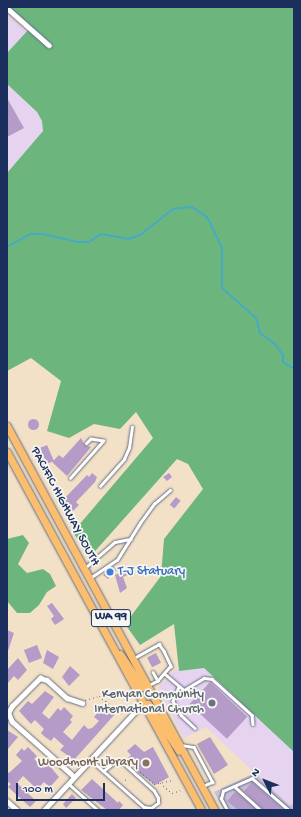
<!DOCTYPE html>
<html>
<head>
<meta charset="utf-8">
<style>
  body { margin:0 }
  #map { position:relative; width:301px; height:817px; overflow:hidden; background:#f2e1c6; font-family:"Gochi Hand",sans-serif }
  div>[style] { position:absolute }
  .built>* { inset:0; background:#e5d3f0 }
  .industrial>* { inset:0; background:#c7c0d8 }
  .forest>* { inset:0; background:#6cb67e }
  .stream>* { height:2px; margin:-1px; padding:0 1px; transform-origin:1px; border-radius:1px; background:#46aac5 }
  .building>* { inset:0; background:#b59bc8; transform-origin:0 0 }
  .round { border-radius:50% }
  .path>* { height:1px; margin-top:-0.5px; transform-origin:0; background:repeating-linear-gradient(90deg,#666d82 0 1px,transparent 0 4px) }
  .roads { filter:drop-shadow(0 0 1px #666d82) drop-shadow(0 0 1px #666d82) }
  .lane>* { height:2.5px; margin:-1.25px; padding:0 1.25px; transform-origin:1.25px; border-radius:1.25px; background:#fff }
  .street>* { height:4.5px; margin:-2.25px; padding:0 2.25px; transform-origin:2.25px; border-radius:2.25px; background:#fff }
  .primary>* { height:7px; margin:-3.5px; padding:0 3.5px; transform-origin:3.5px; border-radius:3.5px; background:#fabe6e }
  .dots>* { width:11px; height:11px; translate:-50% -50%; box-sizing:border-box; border:2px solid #f6f6f2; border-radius:50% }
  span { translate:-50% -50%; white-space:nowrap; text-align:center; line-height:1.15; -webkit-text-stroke:3.5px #f6f6f2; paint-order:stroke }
  .shield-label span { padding:1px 3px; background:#f6f6f2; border:1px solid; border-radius:3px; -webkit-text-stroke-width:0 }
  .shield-label { font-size:12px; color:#1b2f5e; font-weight:700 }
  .street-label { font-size:13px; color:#1b2f5e }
  .shop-label { font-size:13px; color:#366cbe }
  .left { translate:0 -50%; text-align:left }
  .worship-label { font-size:13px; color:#5b616d }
  .right { translate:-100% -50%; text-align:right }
  .education-label { font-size:13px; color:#785e54 }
  .frame { position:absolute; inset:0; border:8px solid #1b2f5e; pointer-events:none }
  .north { position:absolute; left:245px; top:761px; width:40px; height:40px; -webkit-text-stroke:3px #f6f6f2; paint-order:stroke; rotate:312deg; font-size:11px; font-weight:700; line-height:16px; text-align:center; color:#1b2f5e }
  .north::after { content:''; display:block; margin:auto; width:14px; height:18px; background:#1b2f5e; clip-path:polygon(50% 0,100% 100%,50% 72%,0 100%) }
  .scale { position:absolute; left:16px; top:783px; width:89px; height:18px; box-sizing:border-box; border:2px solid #1b2f5e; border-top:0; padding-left:5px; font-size:12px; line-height:14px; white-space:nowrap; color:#1b2f5e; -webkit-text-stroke:3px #f6f6f2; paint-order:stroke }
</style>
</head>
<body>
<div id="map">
  <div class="built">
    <div style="clip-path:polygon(7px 14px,27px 32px,7px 53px)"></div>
    <div style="clip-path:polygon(7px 84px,37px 112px,42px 121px,43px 131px,7px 173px)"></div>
    <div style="clip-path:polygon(177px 668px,179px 671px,204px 668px,294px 750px,294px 802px,290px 806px,206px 727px,184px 738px,158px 688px)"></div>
  </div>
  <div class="industrial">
    <div style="clip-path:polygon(255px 773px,290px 806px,294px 802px,294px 810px,224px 810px,214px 792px)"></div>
  </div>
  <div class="forest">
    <div style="clip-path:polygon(9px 7px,294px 7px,294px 752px,204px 668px,179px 671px,174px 624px,140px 645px,125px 624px,161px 576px,164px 539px,203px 489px,188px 464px,177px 459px,89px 558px,73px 532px,153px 438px,136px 412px,120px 429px,94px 424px,69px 438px,47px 431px,61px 381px,31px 358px,7px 371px,7px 173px,43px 131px,42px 121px,37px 112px,7px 84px,7px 53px,30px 28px)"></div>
    <div style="clip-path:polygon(23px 535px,29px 543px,18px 564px,27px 573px,43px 569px,50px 574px,56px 586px,47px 592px,39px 605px,30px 613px,17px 613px,7px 601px,7px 539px)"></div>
  </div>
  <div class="stream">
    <div style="left:7px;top:247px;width:26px;rotate:-29deg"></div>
    <div style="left:30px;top:234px;width:13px"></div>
    <div style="left:43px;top:234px;width:35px;rotate:13deg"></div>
    <div style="left:77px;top:242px;width:12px"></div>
    <div style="left:89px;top:242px;width:14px;rotate:-34deg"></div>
    <div style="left:101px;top:234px;width:27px;rotate:10deg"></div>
    <div style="left:128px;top:239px;width:13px;rotate:-18deg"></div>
    <div style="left:140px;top:235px;width:42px;rotate:-38.2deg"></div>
    <div style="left:173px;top:209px;width:19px;rotate:-6deg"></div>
    <div style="left:192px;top:207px;width:18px;rotate:34deg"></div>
    <div style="left:207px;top:217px;width:34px;rotate:64deg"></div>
    <div style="left:222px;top:248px;width:40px;rotate:90deg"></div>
    <div style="left:222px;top:288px;width:45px;rotate:41.4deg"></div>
    <div style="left:256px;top:318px;width:16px;rotate:75deg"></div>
    <div style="left:260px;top:333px;width:17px;rotate:36deg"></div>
    <div style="left:274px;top:343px;width:15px;rotate:53deg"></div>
    <div style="left:283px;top:355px;width:7px;rotate:90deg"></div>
    <div style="left:283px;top:362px;width:13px;rotate:32deg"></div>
  </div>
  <div class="building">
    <div style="clip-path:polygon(7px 98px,24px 128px,7px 137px)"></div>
    <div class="round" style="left:27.5px;top:418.5px;width:11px;height:11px"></div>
    <div style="clip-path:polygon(81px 438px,85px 445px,91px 447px,67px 476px,52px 462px,59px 455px,63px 458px)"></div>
    <div style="clip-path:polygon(47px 445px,54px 461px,41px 466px,39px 461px,45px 459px,40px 448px)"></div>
    <div style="clip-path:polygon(92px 473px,97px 477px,95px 482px,76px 502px,79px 505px,73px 511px,70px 508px,66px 512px,61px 502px,87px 475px,89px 477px)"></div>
    <div style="clip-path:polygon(169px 473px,172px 477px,167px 481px,163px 477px)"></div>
    <div style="left:176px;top:497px;width:6px;height:10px;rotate:39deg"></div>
    <div style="clip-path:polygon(113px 566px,117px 570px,108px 579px,103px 575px)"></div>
    <div style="clip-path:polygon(126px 570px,128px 575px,123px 577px,127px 588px,120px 593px,115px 575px)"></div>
    <div style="clip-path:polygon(52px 603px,64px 619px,55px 625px,51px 619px,54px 616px,47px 606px)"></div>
    <div style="clip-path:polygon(7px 630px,14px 633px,8px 651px,7px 651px)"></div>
    <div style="left:37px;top:645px;width:14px;height:14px;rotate:69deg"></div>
    <div style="clip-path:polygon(47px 650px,59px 657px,53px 669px,43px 663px)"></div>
    <div style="left:156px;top:653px;width:11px;height:10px;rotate:63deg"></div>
    <div style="clip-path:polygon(18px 658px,27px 670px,18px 680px,14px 676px,7px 684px,7px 670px)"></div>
    <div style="clip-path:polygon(70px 666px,80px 675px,69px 686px,62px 677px)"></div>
    <div style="left:210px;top:682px;width:51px;height:30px;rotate:43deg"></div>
    <div style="clip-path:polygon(45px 691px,54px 697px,42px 713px,49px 719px,58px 708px,61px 711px,64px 707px,73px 716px,70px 720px,72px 722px,63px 732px,72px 740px,84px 725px,88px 729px,92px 728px,99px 721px,94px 717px,102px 707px,106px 710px,109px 708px,115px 714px,74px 760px,60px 750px,64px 746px,54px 737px,51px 741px,45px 737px,41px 733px,44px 729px,35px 720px,31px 724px,19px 711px,28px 701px,32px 704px)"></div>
    <div style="clip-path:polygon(7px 730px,18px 737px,7px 750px)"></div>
    <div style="clip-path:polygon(210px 737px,228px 765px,214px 774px,197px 744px)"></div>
    <div style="clip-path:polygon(135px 744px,144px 752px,153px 747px,169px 777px,155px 785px,140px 774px,127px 759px,131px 755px,127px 751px)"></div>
    <div style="clip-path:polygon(28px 747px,37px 756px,34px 759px,44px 768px,48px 764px,59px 777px,50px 787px,44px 782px,37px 789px,23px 776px,17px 783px,36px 801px,30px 807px,8px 787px,11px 784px,7px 781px,7px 771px,9px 773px,22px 761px,16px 755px,22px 748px,24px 751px)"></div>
    <div style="clip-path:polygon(92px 779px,118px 803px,119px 801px,123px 805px,119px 810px,107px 810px,81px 790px)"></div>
    <div style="clip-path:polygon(252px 782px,257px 786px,284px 810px,264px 810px,244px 791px)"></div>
    <div style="clip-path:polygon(235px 792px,240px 795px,257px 810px,238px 810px,227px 801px)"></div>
    <div style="clip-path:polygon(72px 794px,76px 798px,66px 808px,63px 804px)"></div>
  </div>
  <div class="path">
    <div style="left:85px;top:700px;width:15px;rotate:-16deg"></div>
    <div style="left:99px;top:696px;width:31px;rotate:37deg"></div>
    <div style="left:97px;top:759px;width:9px;rotate:36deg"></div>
    <div style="left:128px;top:761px;width:35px;rotate:41deg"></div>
    <div style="left:154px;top:784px;width:19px;rotate:-12deg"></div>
    <div style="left:125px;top:780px;width:3px;rotate:-18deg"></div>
    <div style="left:160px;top:783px;width:16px;rotate:40deg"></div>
    <div style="left:172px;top:793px;width:9px;rotate:-18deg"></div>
  </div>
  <div class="roads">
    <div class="lane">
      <div style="left:70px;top:478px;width:50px;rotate:-48.3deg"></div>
      <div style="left:103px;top:441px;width:12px;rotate:-171deg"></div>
      <div style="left:91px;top:439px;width:6px;rotate:135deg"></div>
      <div style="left:100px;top:486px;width:36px;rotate:-48deg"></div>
      <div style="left:124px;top:459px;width:12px;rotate:-66deg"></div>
      <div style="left:129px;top:448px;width:21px;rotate:-82deg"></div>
      <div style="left:86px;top:567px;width:38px;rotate:-41deg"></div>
      <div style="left:115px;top:542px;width:16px;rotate:-11deg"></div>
      <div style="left:90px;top:578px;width:32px;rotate:-34deg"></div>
      <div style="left:117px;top:560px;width:44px;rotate:-58.1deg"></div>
      <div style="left:140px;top:523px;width:24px;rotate:-54deg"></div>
      <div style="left:154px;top:504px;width:21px;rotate:-41deg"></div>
      <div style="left:134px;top:658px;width:29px;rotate:-29deg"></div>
      <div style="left:159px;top:644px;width:9px;rotate:54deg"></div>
      <div style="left:164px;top:651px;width:17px;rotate:65deg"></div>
      <div style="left:171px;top:666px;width:20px;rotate:131deg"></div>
      <div style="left:158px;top:681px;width:11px;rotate:153deg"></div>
      <div style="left:153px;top:672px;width:10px;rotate:61deg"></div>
      <div style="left:165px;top:674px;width:25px;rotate:40deg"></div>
      <div style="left:184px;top:690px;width:23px;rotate:-31deg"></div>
      <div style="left:204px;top:678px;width:8px;rotate:7deg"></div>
      <div style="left:212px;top:679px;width:54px;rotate:42deg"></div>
      <div style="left:252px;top:715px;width:9px;rotate:84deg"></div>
      <div style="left:179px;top:687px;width:15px;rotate:113deg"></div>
      <div style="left:173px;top:701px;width:16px;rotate:60deg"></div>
      <div style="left:181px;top:715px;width:19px;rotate:43deg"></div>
      <div style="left:181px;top:745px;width:13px;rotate:9deg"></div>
      <div style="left:194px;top:747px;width:40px;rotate:62deg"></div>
      <div style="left:213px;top:782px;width:12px;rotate:156deg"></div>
      <div style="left:91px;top:760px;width:71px;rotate:41.6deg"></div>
      <div style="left:144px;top:807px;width:7px;rotate:8deg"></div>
      <div style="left:151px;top:808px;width:9px;rotate:-36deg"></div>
      <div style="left:158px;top:803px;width:5px;rotate:-90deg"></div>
      <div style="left:158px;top:798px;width:8px;rotate:-120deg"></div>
      <div style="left:154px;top:791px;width:42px;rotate:-137.9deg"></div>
      <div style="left:123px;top:763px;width:9px;rotate:180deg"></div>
      <div style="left:114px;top:763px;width:13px;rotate:141deg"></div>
      <div style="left:69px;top:784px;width:39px;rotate:42deg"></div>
      <div style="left:234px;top:786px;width:36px;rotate:42deg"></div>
      <div style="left:227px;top:810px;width:13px;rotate:-119deg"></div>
      <div style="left:221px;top:799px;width:8px;rotate:-76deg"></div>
      <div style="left:223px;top:791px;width:32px;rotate:-24deg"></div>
      <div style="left:252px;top:778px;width:49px;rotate:40.9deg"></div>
    </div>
    <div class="street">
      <div style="left:7px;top:8px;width:56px;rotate:41.4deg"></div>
      <div style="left:74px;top:777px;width:83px;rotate:-138.4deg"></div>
      <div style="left:12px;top:722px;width:10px;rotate:-114deg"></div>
      <div style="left:8px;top:713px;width:8px;rotate:-60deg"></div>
      <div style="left:12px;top:706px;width:40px;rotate:-45deg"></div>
      <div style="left:40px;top:678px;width:7px;rotate:16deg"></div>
      <div style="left:47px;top:680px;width:27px;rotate:42deg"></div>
      <div style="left:67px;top:698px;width:16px;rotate:18deg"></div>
      <div style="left:7px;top:801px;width:13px;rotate:42deg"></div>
      <div style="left:44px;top:810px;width:144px;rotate:-47.2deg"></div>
    </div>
    <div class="primary">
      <div style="left:7px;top:426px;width:437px;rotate:61.6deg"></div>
      <div style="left:7px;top:452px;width:407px;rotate:61.5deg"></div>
      <div style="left:120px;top:654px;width:40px;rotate:56deg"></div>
      <div style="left:142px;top:687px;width:6px"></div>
      <div style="left:143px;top:704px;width:5px"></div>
      <div style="left:148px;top:704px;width:56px;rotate:56.6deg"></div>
    </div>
  </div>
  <div class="dots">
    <div style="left:110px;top:572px;background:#3f7fe0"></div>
    <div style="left:212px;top:703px;background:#6b7280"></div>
    <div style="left:146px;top:763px;background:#8d6e63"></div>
  </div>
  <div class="shield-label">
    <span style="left:111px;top:618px">WA 99</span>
  </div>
  <div class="street-label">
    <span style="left:64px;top:507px;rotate:62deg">PACIFIC HIGHWAY SOUTH</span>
  </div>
  <div class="shop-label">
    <span class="left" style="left:118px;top:572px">T-J Statuary</span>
  </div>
  <div class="worship-label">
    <span class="right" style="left:204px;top:703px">Kenyan Community<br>International Church</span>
  </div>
  <div class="education-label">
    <span class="right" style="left:138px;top:763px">Woodmont Library</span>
  </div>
  <div class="frame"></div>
  <div class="north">N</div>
  <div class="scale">100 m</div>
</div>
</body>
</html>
